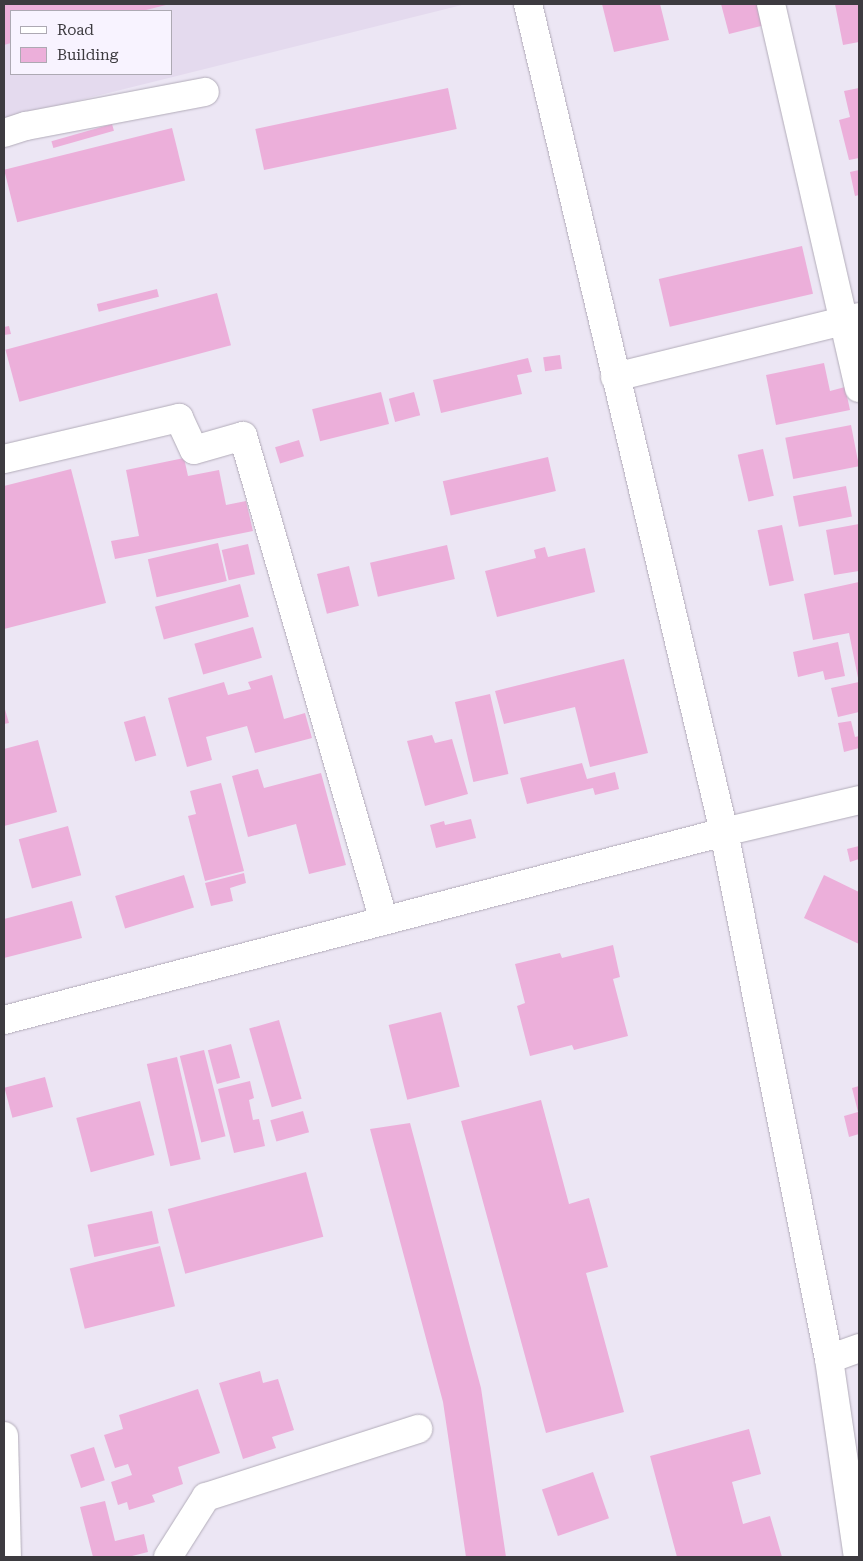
<!DOCTYPE html>
<html>
<head>
<meta charset="utf-8">
<style>
  body { margin:0 }
  #map { position:relative; width:863px; height:1561px; overflow:hidden; background:#ece6f4; font-family:"Roboto Serif",serif }
  div>[style] { position:absolute }
  .built>* { inset:0; background:#e4daee }
  .building>* { inset:0; background:#ecafda; transform-origin:0 0 }
  .roads { filter:drop-shadow(0 0 1px #b2acb9) drop-shadow(0 0 1px #b2acb9) }
  .minor>* { height:28px; margin:-14px; padding:0 14px; transform-origin:14px; border-radius:14px; background:#fff }
  span { translate:-50% -50%; white-space:nowrap; text-align:center; line-height:1.15; -webkit-text-stroke:5px #f8f3ff; paint-order:stroke }
  .frame { position:absolute; inset:0; border:5px solid #3d3b40; pointer-events:none }
  .legend { position:absolute; left:10px; top:10px; width:162px; height:65px; box-sizing:border-box; background:#f8f3ff; border:1px solid #ada9b3; margin:0; padding:6px 9px; list-style:none; font-size:15px; color:#3d3b40 }
  .legend li { display:flex; align-items:center; gap:10px; height:25px }
  .legend b { width:25px; border:1px solid #ada9b3 }
</style>
</head>
<body>
<div id="map">
  <div class="built">
    <div style="clip-path:polygon(evenodd,4px 4px,466px 4px,4px 119px,4px 4px,11px 11px,171px 11px,171px 74px,11px 74px,11px 11px)"></div>
  </div>
  <div class="building">
    <div style="clip-path:polygon(4px 4px,170px 4px,142px 11px,11px 11px,11px 43px,4px 45px)"></div>
    <div style="clip-path:polygon(602px 4px,660px 4px,669px 40px,614px 52px)"></div>
    <div style="clip-path:polygon(721px 4px,760px 4px,765px 25px,729px 34px)"></div>
    <div style="clip-path:polygon(835px 4px,859px 4px,859px 42px,843px 45px)"></div>
    <div style="left:448px;top:88px;width:42px;height:197px;rotate:78deg"></div>
    <div style="clip-path:polygon(859px 88px,859px 158px,849px 160px,839px 120px,850px 117px,844px 91px)"></div>
    <div style="left:112px;top:124px;width:7px;height:63px;rotate:74deg"></div>
    <div style="left:172px;top:128px;width:54px;height:173px;rotate:76deg"></div>
    <div style="clip-path:polygon(859px 170px,859px 195px,855px 196px,850px 172px)"></div>
    <div style="left:802px;top:246px;width:49px;height:147px;rotate:77deg"></div>
    <div style="left:157px;top:289px;width:8px;height:62px;rotate:76deg"></div>
    <div style="left:217px;top:293px;width:54px;height:219px;rotate:75deg"></div>
    <div style="clip-path:polygon(9px 326px,11px 334px,4px 335px,4px 327px)"></div>
    <div style="left:560px;top:355px;width:14px;height:17px;rotate:82deg"></div>
    <div style="clip-path:polygon(528px 358px,532px 372px,517px 375px,522px 394px,441px 413px,433px 380px)"></div>
    <div style="clip-path:polygon(824px 363px,830px 391px,845px 387px,850px 410px,776px 425px,766px 375px)"></div>
    <div style="left:381px;top:392px;width:33px;height:71px;rotate:76deg"></div>
    <div style="left:414px;top:392px;width:24px;height:26px;rotate:75deg"></div>
    <div style="left:851px;top:425px;width:42px;height:67px;rotate:79deg"></div>
    <div style="left:299px;top:440px;width:17px;height:25px;rotate:73deg"></div>
    <div style="left:763px;top:449px;width:48px;height:26px;rotate:77deg"></div>
    <div style="left:548px;top:457px;width:35px;height:108px;rotate:77deg"></div>
    <div style="clip-path:polygon(184px 458px,188px 476px,219px 470px,226px 505px,246px 501px,253px 531px,115px 559px,111px 541px,139px 536px,126px 470px)"></div>
    <div style="clip-path:polygon(71px 469px,106px 603px,4px 629px,4px 486px)"></div>
    <div style="left:846px;top:486px;width:31px;height:54px;rotate:79deg"></div>
    <div style="clip-path:polygon(859px 524px,859px 571px,834px 575px,826px 530px)"></div>
    <div style="left:782px;top:525px;width:57px;height:25px;rotate:78deg"></div>
    <div style="left:218px;top:543px;width:39px;height:72px;rotate:77deg"></div>
    <div style="left:248px;top:544px;width:31px;height:27px;rotate:77deg"></div>
    <div style="left:447px;top:545px;width:35px;height:79px;rotate:77deg"></div>
    <div style="clip-path:polygon(545px 547px,548px 557px,585px 548px,595px 592px,497px 617px,485px 571px,536px 558px,534px 550px)"></div>
    <div style="left:349px;top:566px;width:41px;height:33px;rotate:76deg"></div>
    <div style="clip-path:polygon(859px 582px,859px 678px,858px 678px,849px 633px,813px 640px,804px 594px)"></div>
    <div style="left:240px;top:584px;width:34px;height:88px;rotate:75deg"></div>
    <div style="left:253px;top:627px;width:32px;height:61px;rotate:74deg"></div>
    <div style="clip-path:polygon(838px 642px,845px 676px,825px 680px,823px 671px,798px 677px,793px 652px)"></div>
    <div style="clip-path:polygon(624px 659px,648px 753px,590px 767px,575px 707px,504px 724px,495px 691px)"></div>
    <div style="clip-path:polygon(272px 675px,284px 719px,305px 713px,312px 738px,255px 753px,247px 726px,206px 737px,212px 760px,187px 767px,168px 698px,224px 682px,228px 695px,251px 689px,248px 682px)"></div>
    <div style="clip-path:polygon(859px 682px,859px 712px,838px 717px,831px 688px)"></div>
    <div style="left:490px;top:694px;width:82px;height:36px;rotate:77deg"></div>
    <div style="clip-path:polygon(4px 706px,9px 723px,4px 724px)"></div>
    <div style="left:145px;top:716px;width:41px;height:22px;rotate:74deg"></div>
    <div style="clip-path:polygon(851px 721px,855px 737px,859px 736px,859px 748px,844px 752px,838px 723px)"></div>
    <div style="clip-path:polygon(432px 735px,435px 743px,452px 739px,468px 794px,425px 806px,407px 741px)"></div>
    <div style="clip-path:polygon(38px 740px,57px 812px,4px 826px,4px 749px)"></div>
    <div style="clip-path:polygon(582px 763px,587px 779px,615px 772px,619px 789px,595px 795px,593px 788px,527px 804px,520px 778px)"></div>
    <div style="clip-path:polygon(258px 769px,264px 788px,321px 773px,346px 865px,309px 874px,296px 824px,248px 837px,232px 776px)"></div>
    <div style="clip-path:polygon(221px 783px,244px 871px,205px 881px,188px 816px,196px 814px,190px 791px)"></div>
    <div style="clip-path:polygon(471px 819px,476px 838px,436px 848px,430px 825px,444px 821px,445px 825px)"></div>
    <div style="left:68px;top:826px;width:51px;height:51px;rotate:75deg"></div>
    <div style="clip-path:polygon(859px 846px,859px 859px,850px 862px,847px 849px)"></div>
    <div style="clip-path:polygon(244px 873px,246px 883px,230px 888px,233px 901px,211px 906px,205px 883px)"></div>
    <div style="left:184px;top:875px;width:34px;height:72px;rotate:73deg"></div>
    <div style="clip-path:polygon(824px 875px,859px 892px,859px 944px,804px 918px)"></div>
    <div style="clip-path:polygon(72px 901px,82px 938px,4px 958px,4px 919px)"></div>
    <div style="clip-path:polygon(613px 945px,620px 977px,613px 979px,628px 1036px,574px 1050px,572px 1045px,530px 1056px,517px 1006px,525px 1003px,515px 964px,560px 953px,562px 958px)"></div>
    <div style="left:441px;top:1012px;width:77px;height:54px;rotate:76deg"></div>
    <div style="left:279px;top:1020px;width:82px;height:31px;rotate:74deg"></div>
    <div style="left:231px;top:1044px;width:35px;height:24px;rotate:75deg"></div>
    <div style="left:204px;top:1050px;width:89px;height:25px;rotate:76deg"></div>
    <div style="left:177px;top:1057px;width:105px;height:31px;rotate:77deg"></div>
    <div style="left:45px;top:1077px;width:31px;height:42px;rotate:75deg"></div>
    <div style="clip-path:polygon(250px 1081px,254px 1098px,249px 1100px,253px 1120px,259px 1119px,265px 1146px,234px 1153px,218px 1089px)"></div>
    <div style="clip-path:polygon(859px 1086px,859px 1134px,849px 1137px,844px 1116px,858px 1112px,852px 1088px)"></div>
    <div style="clip-path:polygon(541px 1100px,569px 1204px,589px 1198px,608px 1267px,586px 1273px,624px 1412px,546px 1433px,461px 1121px)"></div>
    <div style="left:140px;top:1101px;width:56px;height:66px;rotate:75deg"></div>
    <div style="left:303px;top:1111px;width:22px;height:34px;rotate:74deg"></div>
    <div style="clip-path:polygon(410px 1123px,481px 1388px,506px 1557px,466px 1557px,443px 1402px,370px 1129px)"></div>
    <div style="left:306px;top:1172px;width:67px;height:143px;rotate:75deg"></div>
    <div style="left:152px;top:1211px;width:33px;height:66px;rotate:78deg"></div>
    <div style="left:160px;top:1246px;width:62px;height:93px;rotate:76deg"></div>
    <div style="clip-path:polygon(260px 1371px,263px 1383px,278px 1379px,294px 1430px,272px 1437px,276px 1448px,243px 1459px,219px 1383px)"></div>
    <div style="clip-path:polygon(198px 1389px,220px 1453px,178px 1467px,183px 1484px,152px 1495px,155px 1502px,129px 1510px,127px 1502px,118px 1505px,111px 1482px,132px 1475px,128px 1464px,115px 1468px,104px 1435px,123px 1429px,119px 1415px)"></div>
    <div style="clip-path:polygon(749px 1429px,761px 1474px,732px 1482px,743px 1524px,770px 1516px,782px 1557px,677px 1557px,650px 1456px)"></div>
    <div style="left:94px;top:1447px;width:35px;height:25px;rotate:72deg"></div>
    <div style="left:593px;top:1472px;width:49px;height:54px;rotate:71deg"></div>
    <div style="clip-path:polygon(105px 1501px,115px 1541px,144px 1534px,148px 1552px,128px 1557px,93px 1557px,80px 1507px)"></div>
  </div>
  <div class="roads">
    <div class="minor">
      <div style="left:528px;top:4px;width:851px;rotate:76.68deg"></div>
      <div style="left:724px;top:832px;width:537px;rotate:78.73deg"></div>
      <div style="left:829px;top:1359px;width:200px;rotate:81.7deg"></div>
      <div style="left:771px;top:4px;width:394px;rotate:77.1deg"></div>
      <div style="left:4px;top:133px;width:23px;rotate:-18deg"></div>
      <div style="left:26px;top:126px;width:182px;rotate:-10.8deg"></div>
      <div style="left:615px;top:377px;width:251px;rotate:-13.8deg"></div>
      <div style="left:4px;top:459px;width:180px;rotate:-13.2deg"></div>
      <div style="left:179px;top:418px;width:35px;rotate:65deg"></div>
      <div style="left:194px;top:450px;width:51px;rotate:-15.9deg"></div>
      <div style="left:243px;top:436px;width:505px;rotate:73.79deg"></div>
      <div style="left:4px;top:1020px;width:744px;rotate:-14.63deg"></div>
      <div style="left:724px;top:832px;width:139px;rotate:-13.3deg"></div>
      <div style="left:829px;top:1359px;width:32px;rotate:-20deg"></div>
      <div style="left:4px;top:1436px;width:121px;rotate:88.6deg"></div>
      <div style="left:168px;top:1557px;width:71px;rotate:-57.7deg"></div>
      <div style="left:206px;top:1497px;width:223px;rotate:-17.8deg"></div>
    </div>
  </div>
  <div class="frame"></div>
  <ul class="legend">
  <li><b style="height:6px;background:#fff"></b>Road</li>
  <li><b style="height:14px;background:#ecafda"></b>Building</li>
  </ul>
</div>
</body>
</html>
